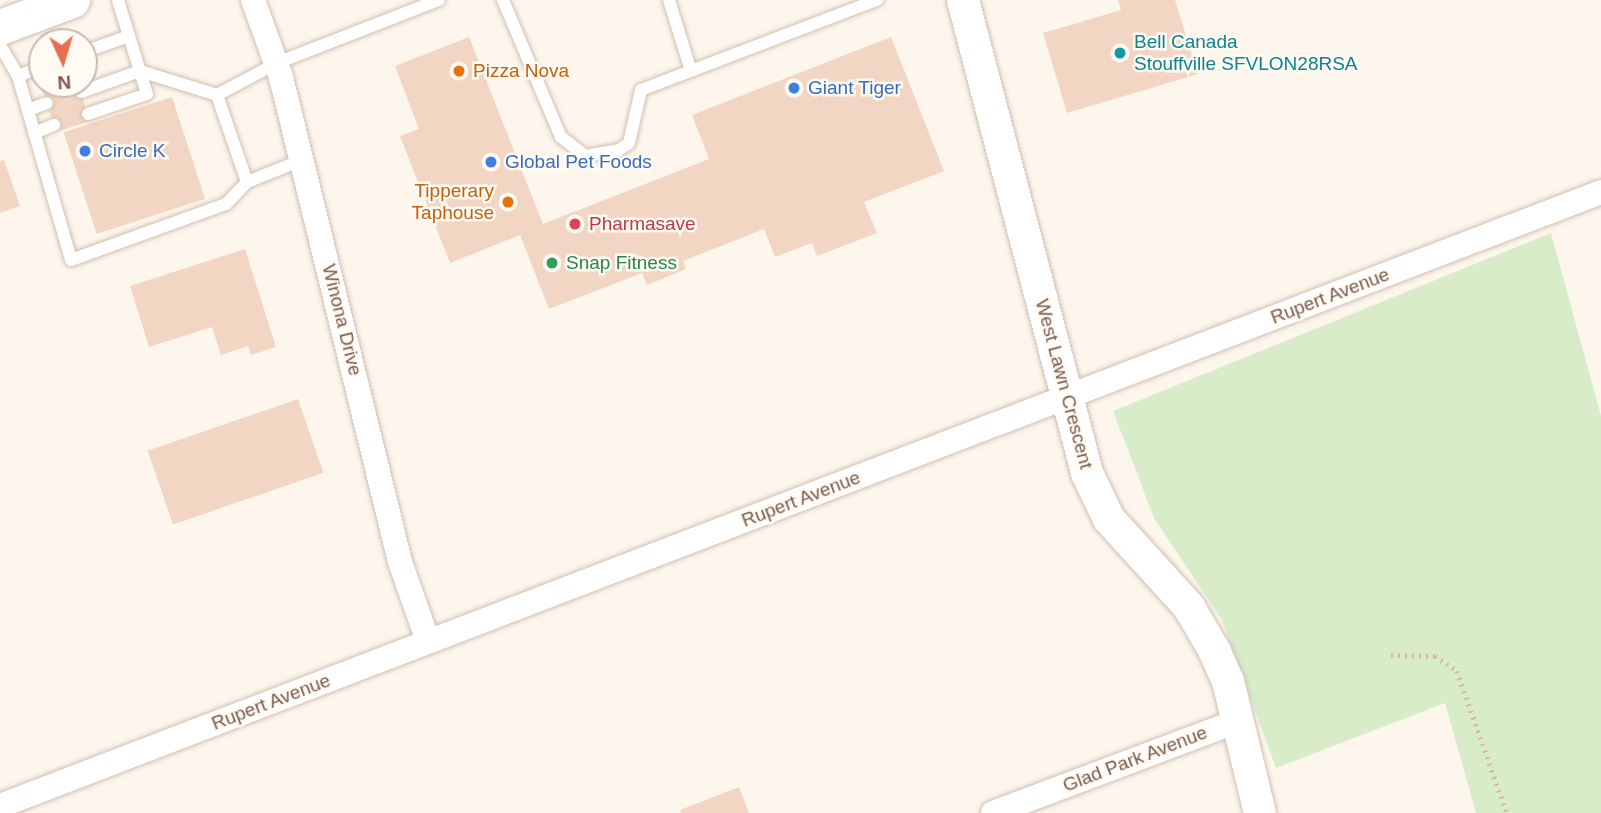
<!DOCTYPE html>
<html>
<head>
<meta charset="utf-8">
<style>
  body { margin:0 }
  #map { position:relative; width:1601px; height:813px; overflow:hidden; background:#fdf6ec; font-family:Arial,sans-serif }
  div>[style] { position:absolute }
  .green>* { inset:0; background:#d8ecc9 }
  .building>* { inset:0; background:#f3d5c3; transform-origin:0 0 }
  .path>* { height:4.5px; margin-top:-2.25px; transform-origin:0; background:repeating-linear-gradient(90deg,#d9b8a5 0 2px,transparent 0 7px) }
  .roads { filter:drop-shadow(0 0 2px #d1beb0) drop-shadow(0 0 2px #d1beb0) }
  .service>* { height:12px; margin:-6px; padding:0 6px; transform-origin:6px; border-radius:6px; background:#fff }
  .minor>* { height:24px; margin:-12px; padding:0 12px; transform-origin:12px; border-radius:12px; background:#fff }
  .tertiary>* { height:32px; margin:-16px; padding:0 16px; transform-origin:16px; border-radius:16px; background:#fff }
  .secondary>* { height:35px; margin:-17.5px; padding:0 17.5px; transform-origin:17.5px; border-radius:17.5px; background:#fff }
  .dots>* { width:19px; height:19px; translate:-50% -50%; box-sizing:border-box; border:4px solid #fffaf3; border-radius:50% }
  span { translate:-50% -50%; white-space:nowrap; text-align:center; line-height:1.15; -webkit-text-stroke:5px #fffaf3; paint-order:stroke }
  .culture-label { font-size:19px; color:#0d838f }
  .left { translate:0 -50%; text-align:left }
  .food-label { font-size:19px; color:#c56008 }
  .right { translate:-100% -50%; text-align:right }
  .shop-label { font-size:19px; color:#366cbe }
  .health-label { font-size:19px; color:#be3a42 }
  .leisure-label { font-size:19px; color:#27864d }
  .street-label { font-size:19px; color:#7a5c4d }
  .north { position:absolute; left:28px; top:28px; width:70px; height:70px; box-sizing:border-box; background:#fffaf3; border:2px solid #cabbb1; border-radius:50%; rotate:176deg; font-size:19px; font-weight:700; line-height:28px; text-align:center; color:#7a5c4d }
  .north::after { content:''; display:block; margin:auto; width:24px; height:32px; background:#e76f51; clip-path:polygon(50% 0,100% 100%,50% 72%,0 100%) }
</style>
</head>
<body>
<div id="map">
  <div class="green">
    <div style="clip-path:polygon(1551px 233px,1601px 416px,1601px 813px,1476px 813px,1445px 703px,1276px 768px,1222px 620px,1154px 518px,1113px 411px)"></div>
  </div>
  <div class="building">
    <div style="clip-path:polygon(1118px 0,1175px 0,1198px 74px,1067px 113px,1043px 33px,1121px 10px)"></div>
    <div style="clip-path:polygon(469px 37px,543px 224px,709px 159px,692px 115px,891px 37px,944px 171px,864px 202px,877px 233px,817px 256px,812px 243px,775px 257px,764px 229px,683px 261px,686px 269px,647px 285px,642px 273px,549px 309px,520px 235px,450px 263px,400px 136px,419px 129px,395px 66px)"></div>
    <div style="clip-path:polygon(78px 84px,90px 121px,56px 132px,41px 85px)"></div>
    <div style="left:172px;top:97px;width:107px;height:114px;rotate:72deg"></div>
    <div style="clip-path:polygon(4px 160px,20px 206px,0 213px,0 161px)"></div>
    <div style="clip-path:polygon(245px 249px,276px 347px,251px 355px,248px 346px,221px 355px,212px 327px,149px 347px,130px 286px)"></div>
    <div style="left:298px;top:399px;width:78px;height:159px;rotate:71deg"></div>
    <div style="clip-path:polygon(739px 787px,749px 813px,681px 813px,680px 810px)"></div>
  </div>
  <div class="path">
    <div style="left:1391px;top:655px;width:44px;rotate:1.3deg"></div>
    <div style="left:1435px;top:656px;width:27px;rotate:34deg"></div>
    <div style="left:1457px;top:671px;width:151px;rotate:70.6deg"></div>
  </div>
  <div class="roads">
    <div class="service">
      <div style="left:503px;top:0;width:149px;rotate:67.1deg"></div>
      <div style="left:561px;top:137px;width:31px;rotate:38deg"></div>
      <div style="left:585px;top:156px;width:35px;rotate:-10deg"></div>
      <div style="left:619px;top:150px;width:12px;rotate:-35deg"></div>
      <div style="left:629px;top:143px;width:54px;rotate:-77.2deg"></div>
      <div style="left:641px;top:90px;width:253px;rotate:-20.9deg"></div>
      <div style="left:669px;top:0;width:74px;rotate:72.8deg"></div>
      <div style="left:0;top:45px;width:36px;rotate:60deg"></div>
      <div style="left:18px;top:76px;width:26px;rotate:-21deg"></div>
      <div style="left:84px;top:52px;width:48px;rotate:-19.6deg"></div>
      <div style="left:129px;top:36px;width:38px;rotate:-107deg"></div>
      <div style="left:18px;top:76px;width:191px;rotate:73.9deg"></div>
      <div style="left:71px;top:260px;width:165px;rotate:-19.9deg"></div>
      <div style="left:226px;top:204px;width:30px;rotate:-46deg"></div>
      <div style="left:81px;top:92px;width:63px;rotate:-19.6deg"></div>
      <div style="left:140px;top:71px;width:81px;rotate:17.3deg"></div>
      <div style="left:217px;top:95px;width:68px;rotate:-28.1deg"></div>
      <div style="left:277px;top:63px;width:174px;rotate:-21.3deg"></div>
      <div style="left:217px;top:95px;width:92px;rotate:71deg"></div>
      <div style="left:247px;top:182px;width:59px;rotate:-21.8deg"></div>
      <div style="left:28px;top:110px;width:20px;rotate:-20deg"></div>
      <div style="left:88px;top:114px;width:62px;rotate:-18.7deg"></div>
      <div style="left:147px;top:94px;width:61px;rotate:-107.2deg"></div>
      <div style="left:34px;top:133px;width:22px;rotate:-22deg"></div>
    </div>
    <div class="minor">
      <div style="left:253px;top:0;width:82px;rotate:70deg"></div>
      <div style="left:281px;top:77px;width:499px;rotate:76.2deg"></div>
      <div style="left:400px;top:562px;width:84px;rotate:70.5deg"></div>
      <div style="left:0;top:806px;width:1715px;rotate:-20.98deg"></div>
      <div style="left:993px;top:813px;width:262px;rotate:-20.6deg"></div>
    </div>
    <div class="tertiary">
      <div style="left:963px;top:0;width:489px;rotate:75.3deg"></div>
      <div style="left:1087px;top:473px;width:51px;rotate:64.4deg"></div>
      <div style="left:1109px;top:519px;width:119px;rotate:47.7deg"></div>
      <div style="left:1189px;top:607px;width:50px;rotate:59.8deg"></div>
      <div style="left:1214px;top:650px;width:34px;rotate:66deg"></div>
      <div style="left:1228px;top:681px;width:136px;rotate:76.4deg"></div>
    </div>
    <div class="secondary">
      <div style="left:0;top:27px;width:77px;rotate:-20.6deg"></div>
    </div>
  </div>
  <div class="dots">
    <div style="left:1120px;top:53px;background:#0f9aa8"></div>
    <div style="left:459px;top:71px;background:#e8710a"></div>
    <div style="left:794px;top:88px;background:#3f7fe0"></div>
    <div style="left:85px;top:151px;background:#3f7fe0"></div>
    <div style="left:491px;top:162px;background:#3f7fe0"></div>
    <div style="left:508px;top:202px;background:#e8710a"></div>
    <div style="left:575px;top:224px;background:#e0444e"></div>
    <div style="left:552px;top:263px;background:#2e9e5b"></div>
  </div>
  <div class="culture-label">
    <span class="left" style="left:1134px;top:53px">Bell Canada<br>Stouffville SFVLON28RSA</span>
  </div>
  <div class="food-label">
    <span class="left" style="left:473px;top:71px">Pizza Nova</span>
    <span class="right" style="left:494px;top:202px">Tipperary<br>Taphouse</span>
  </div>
  <div class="shop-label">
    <span class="left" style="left:808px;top:88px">Giant Tiger</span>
    <span class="left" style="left:99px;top:151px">Circle K</span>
    <span class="left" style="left:505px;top:162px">Global Pet Foods</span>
  </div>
  <div class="health-label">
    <span class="left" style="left:589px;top:224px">Pharmasave</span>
  </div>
  <div class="leisure-label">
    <span class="left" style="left:566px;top:263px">Snap Fitness</span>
  </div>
  <div class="street-label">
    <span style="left:1330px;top:296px;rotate:-21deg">Rupert Avenue</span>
    <span style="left:342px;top:320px;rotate:76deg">Winona Drive</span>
    <span style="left:1064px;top:384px;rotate:75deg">West Lawn Crescent</span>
    <span style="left:801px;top:499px;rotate:-21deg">Rupert Avenue</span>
    <span style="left:271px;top:702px;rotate:-21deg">Rupert Avenue</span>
    <span style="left:1135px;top:759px;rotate:-21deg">Glad Park Avenue</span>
  </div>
  <div class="north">N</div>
</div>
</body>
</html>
